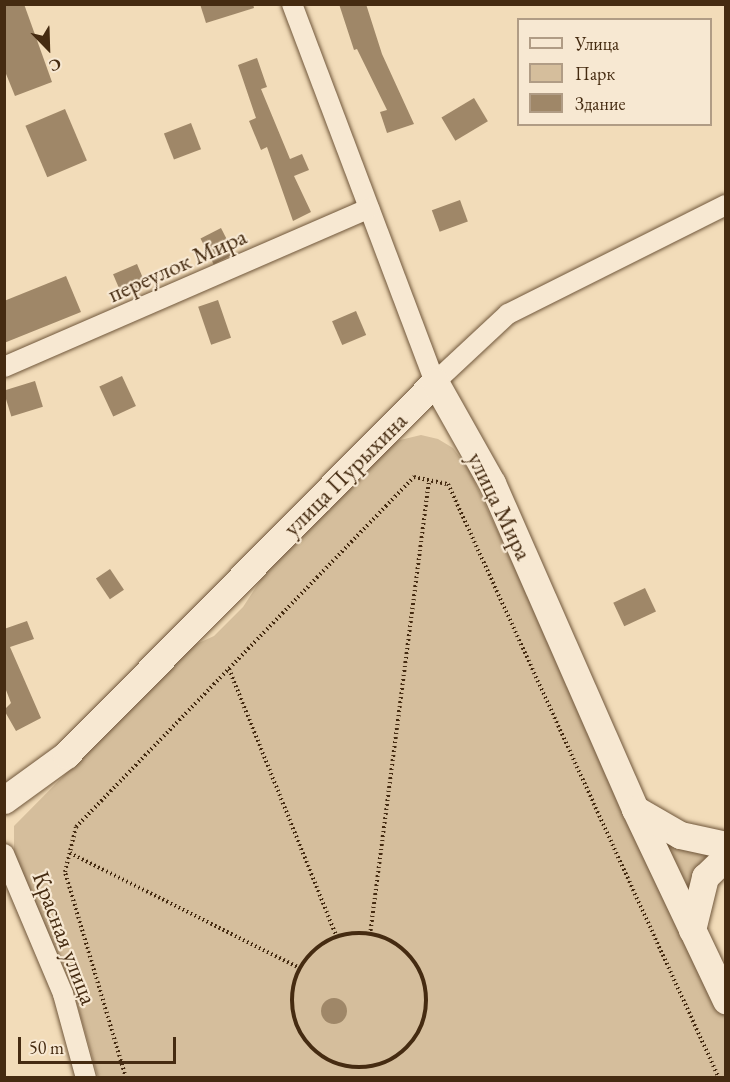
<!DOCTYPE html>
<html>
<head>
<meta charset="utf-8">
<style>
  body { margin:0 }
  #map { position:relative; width:730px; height:1082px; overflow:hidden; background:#f2dcb9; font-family:"EB Garamond",serif }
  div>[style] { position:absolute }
  .green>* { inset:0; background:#d5be9c }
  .building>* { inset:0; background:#9f8768; transform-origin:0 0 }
  .round { border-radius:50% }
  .path>* { height:4px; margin-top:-2px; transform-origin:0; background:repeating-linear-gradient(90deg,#452b11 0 1.5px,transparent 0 4.5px) }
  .path>.ring { margin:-2px; padding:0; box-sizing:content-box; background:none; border:4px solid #452b11; border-radius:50% }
  .roads { filter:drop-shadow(0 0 2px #70573b) drop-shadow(0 0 2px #70573b) }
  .street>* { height:20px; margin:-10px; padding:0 10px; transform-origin:10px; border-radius:10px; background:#f7e8d2 }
  .secondary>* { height:27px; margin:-13.5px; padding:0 13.5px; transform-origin:13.5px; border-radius:13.5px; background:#f7e8d2 }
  span { translate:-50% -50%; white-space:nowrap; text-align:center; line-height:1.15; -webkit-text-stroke:4.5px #f7e8d2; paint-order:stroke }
  .street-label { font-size:24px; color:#452b11 }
  .frame { position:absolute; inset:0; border:6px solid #452b11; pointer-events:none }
  .legend { position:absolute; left:517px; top:18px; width:195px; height:108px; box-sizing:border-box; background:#f7e8d2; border:2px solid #b09c85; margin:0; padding:8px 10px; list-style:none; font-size:18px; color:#452b11 }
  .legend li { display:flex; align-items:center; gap:12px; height:30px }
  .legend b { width:30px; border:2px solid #b09c85 }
  .north { position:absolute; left:18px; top:18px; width:60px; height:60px; -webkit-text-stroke:4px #f7e8d2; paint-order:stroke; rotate:157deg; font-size:16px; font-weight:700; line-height:24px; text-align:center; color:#452b11 }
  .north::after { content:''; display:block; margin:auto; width:21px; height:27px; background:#452b11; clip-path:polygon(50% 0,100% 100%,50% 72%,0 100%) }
  .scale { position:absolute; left:18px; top:1037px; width:158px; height:27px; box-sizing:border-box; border:3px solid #452b11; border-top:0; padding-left:8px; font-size:18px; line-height:21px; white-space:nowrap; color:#452b11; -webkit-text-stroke:4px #f7e8d2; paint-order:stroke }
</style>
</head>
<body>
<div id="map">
  <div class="green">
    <div style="clip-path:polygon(421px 435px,438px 439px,453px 448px,469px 470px,725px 1018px,725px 1077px,98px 1077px,73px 990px,14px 857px,14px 826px,192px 646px,214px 636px,243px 607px,265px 573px,384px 450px,400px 440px)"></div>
    <div style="clip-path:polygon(666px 843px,707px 855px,688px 887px)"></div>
  </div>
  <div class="building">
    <div style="clip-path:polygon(4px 4px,24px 4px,52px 82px,15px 96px,4px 69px)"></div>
    <div style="clip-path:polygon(200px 4px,253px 4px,254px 8px,206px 23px)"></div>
    <div style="clip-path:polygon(339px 4px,366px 4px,382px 54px,414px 124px,387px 133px,380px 112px,387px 110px,357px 49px,354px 50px)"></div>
    <div style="clip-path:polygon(257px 58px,267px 87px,261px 89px,290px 159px,302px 154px,309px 170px,294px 176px,311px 212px,293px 221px,267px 147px,261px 150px,249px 121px,256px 118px,238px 65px)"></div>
    <div style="left:474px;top:98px;width:27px;height:38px;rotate:59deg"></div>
    <div style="left:65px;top:109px;width:56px;height:43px;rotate:67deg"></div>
    <div style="left:191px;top:123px;width:28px;height:29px;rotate:69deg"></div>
    <div style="left:460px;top:200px;width:23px;height:30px;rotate:70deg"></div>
    <div style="left:221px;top:228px;width:29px;height:23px;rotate:63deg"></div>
    <div style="left:137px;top:264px;width:23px;height:26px;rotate:67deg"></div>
    <div style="clip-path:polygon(66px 276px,81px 312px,4px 343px,4px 301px)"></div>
    <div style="left:218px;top:300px;width:40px;height:21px;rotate:71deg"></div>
    <div style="left:356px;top:311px;width:26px;height:26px;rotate:67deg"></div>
    <div style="left:122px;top:376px;width:33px;height:25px;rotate:65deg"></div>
    <div style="left:35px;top:381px;width:27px;height:33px;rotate:73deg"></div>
    <div style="left:110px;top:569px;width:25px;height:17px;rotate:56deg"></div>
    <div style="left:645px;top:588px;width:26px;height:35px;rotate:65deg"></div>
    <div style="clip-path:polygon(27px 621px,34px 639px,10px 647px,41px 718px,16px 731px,4px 710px,11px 703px,4px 685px,4px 629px)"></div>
    <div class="round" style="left:321px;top:998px;width:26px;height:26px"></div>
  </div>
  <div class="path">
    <div style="left:229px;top:669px;width:289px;rotate:68.1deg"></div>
    <div style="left:70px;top:853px;width:257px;rotate:26.6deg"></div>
    <div class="ring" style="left:292px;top:933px;width:130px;height:130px"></div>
    <div style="left:370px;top:935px;width:458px;rotate:-82.6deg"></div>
    <div style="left:126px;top:1078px;width:215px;rotate:-106.5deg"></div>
    <div style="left:65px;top:872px;width:46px;rotate:-76.3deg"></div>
    <div style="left:76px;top:827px;width:487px;rotate:-46deg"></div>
    <div style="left:414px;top:477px;width:35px;rotate:12deg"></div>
    <div style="left:448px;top:484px;width:653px;rotate:65.48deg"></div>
  </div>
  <div class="roads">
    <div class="street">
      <div style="left:292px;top:4px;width:404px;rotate:69.3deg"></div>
      <div style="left:435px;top:382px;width:100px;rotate:-43deg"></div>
      <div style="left:508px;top:314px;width:244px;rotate:-26.6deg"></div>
      <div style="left:4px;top:367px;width:398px;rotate:-23.5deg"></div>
      <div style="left:4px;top:854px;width:152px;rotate:67.1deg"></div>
      <div style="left:63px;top:994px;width:87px;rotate:74.7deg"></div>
    </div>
    <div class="secondary">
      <div style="left:4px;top:800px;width:77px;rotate:-36deg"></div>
      <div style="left:66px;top:755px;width:525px;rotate:-45.31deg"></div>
      <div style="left:435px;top:382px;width:116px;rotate:60.6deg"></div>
      <div style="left:492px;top:483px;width:356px;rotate:66.3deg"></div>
      <div style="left:635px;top:809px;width:212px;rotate:64.6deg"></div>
      <div style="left:635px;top:809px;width:52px;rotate:30deg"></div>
      <div style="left:680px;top:835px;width:47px;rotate:12.3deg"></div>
      <div style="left:692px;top:930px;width:55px;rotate:-76.2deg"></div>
      <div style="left:705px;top:877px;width:29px;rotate:-44deg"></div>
    </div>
  </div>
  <div class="street-label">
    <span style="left:177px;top:265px;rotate:-24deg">переулок Мира</span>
    <span style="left:345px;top:474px;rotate:-45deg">улица Пурыхина</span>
    <span style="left:500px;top:506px;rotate:64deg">улица Мира</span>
    <span style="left:65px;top:938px;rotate:69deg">Красная улица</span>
  </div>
  <div class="frame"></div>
  <ul class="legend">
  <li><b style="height:8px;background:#f7e8d2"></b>Улица</li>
  <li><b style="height:16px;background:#d5be9c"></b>Парк</li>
  <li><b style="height:16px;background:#9f8768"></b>Здание</li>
  </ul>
  <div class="north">С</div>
  <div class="scale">50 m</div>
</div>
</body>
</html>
